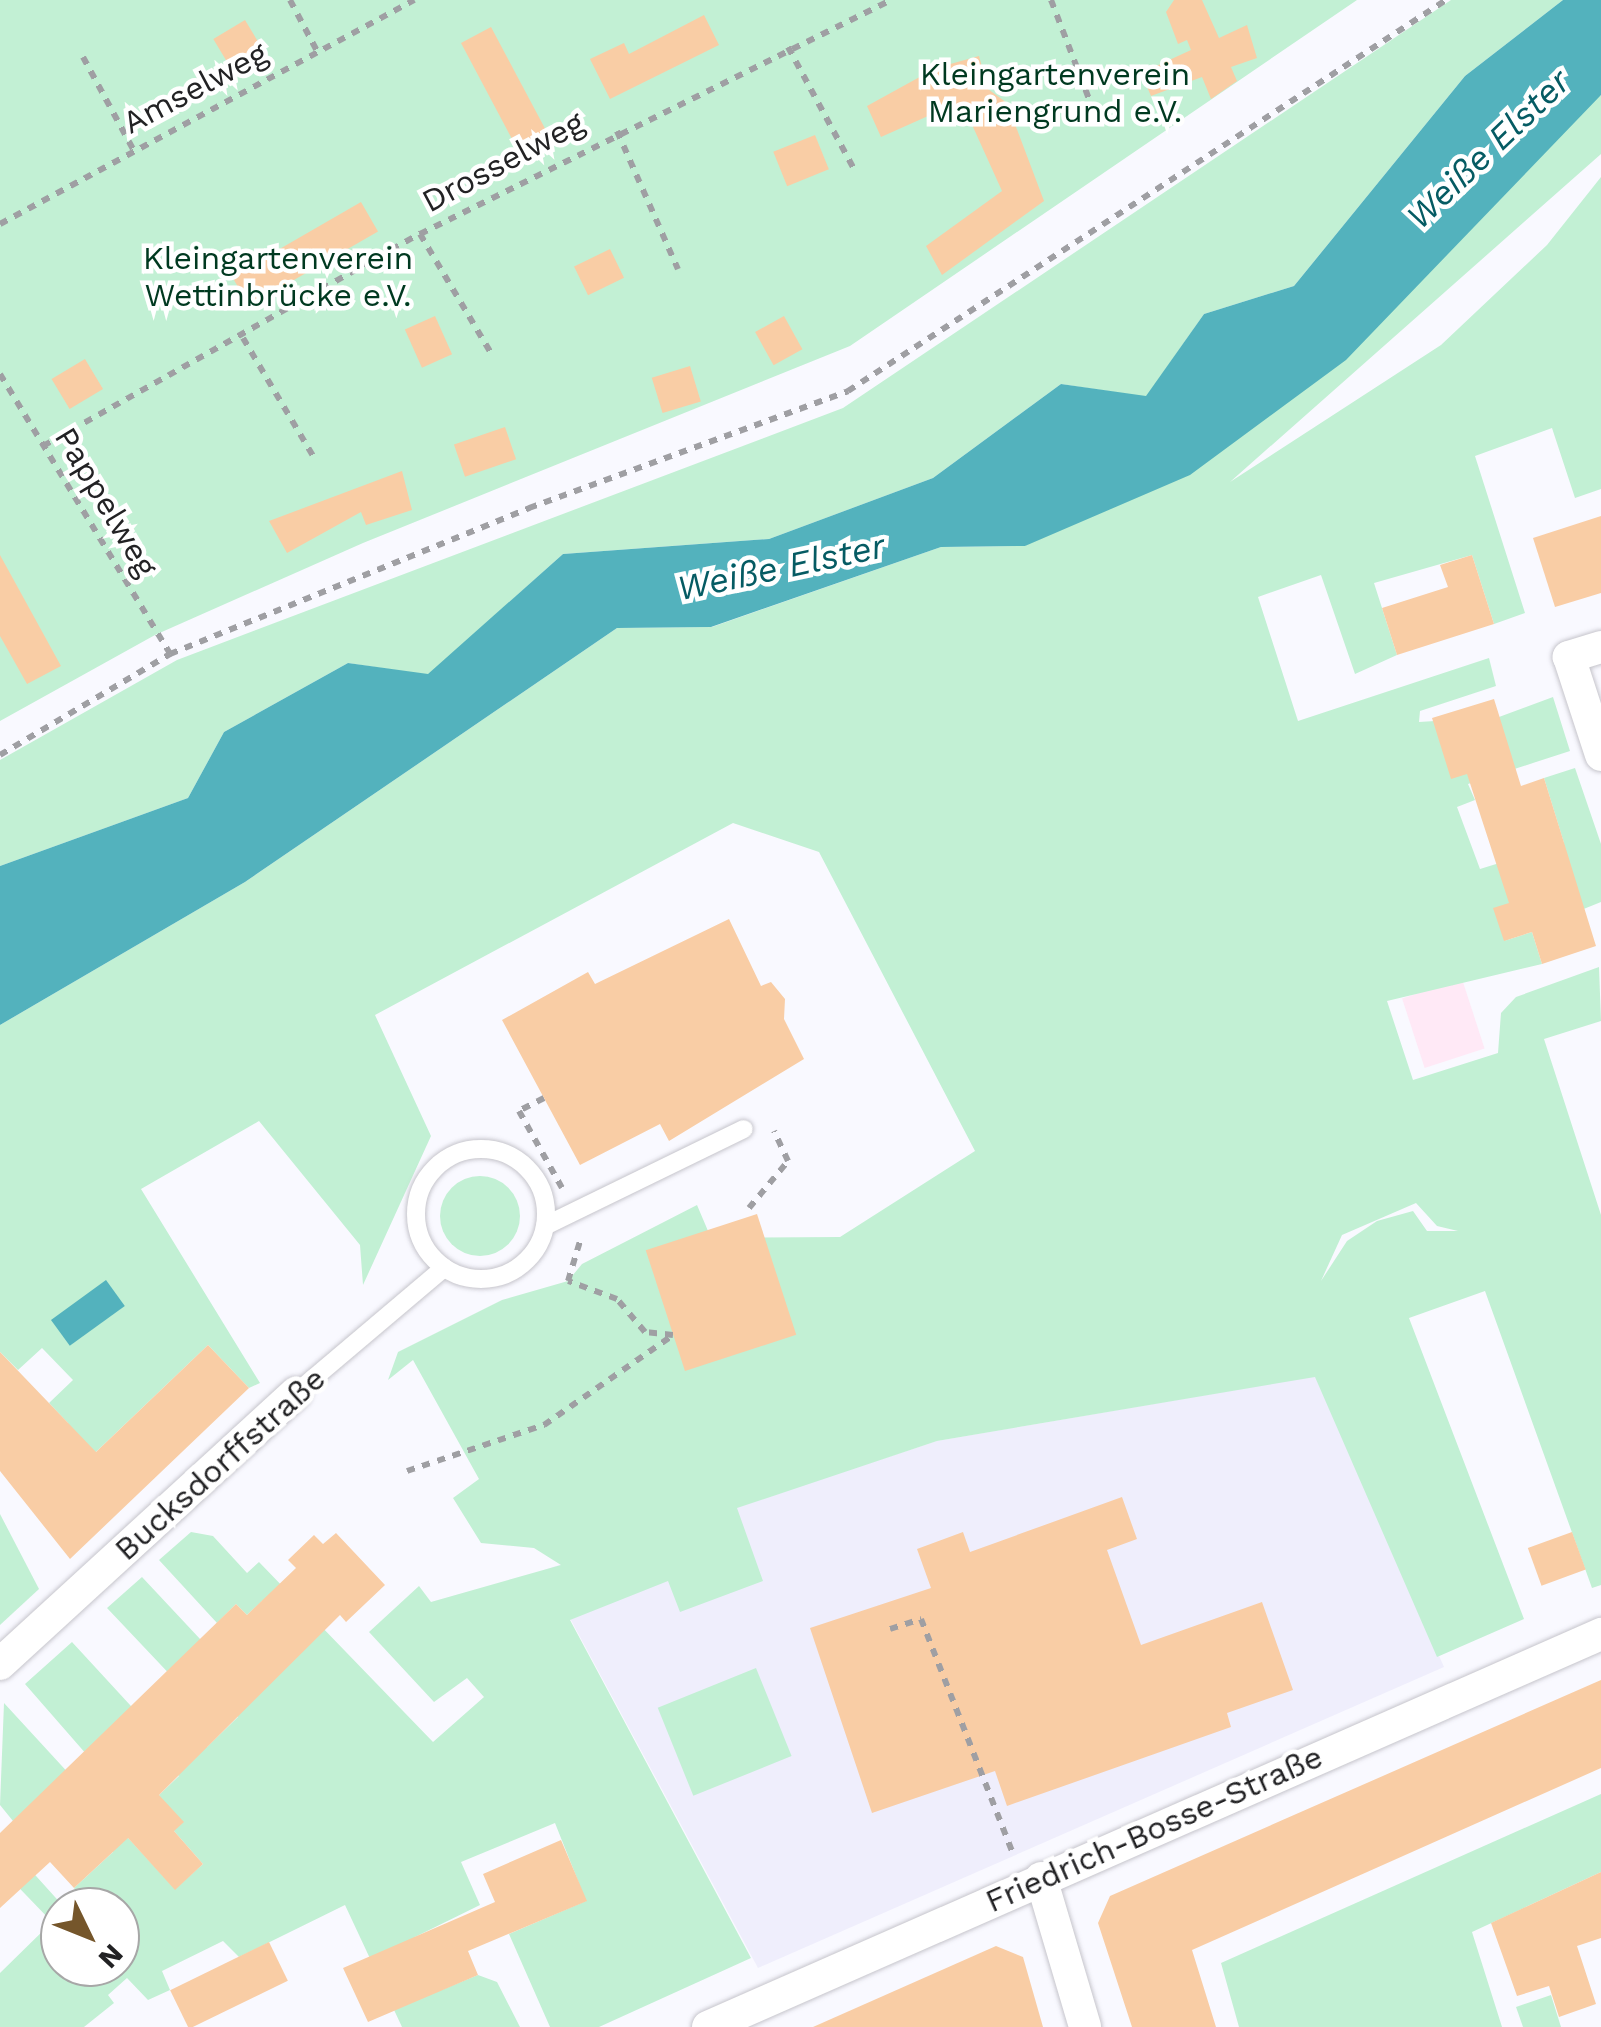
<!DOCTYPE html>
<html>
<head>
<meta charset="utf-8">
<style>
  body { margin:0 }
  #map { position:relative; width:1601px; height:2027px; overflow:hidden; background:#f9f9ff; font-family:"Work Sans",sans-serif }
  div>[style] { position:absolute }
  .industrial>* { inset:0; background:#ffe9f6; transform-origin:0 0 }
  .built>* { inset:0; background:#efeefc }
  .green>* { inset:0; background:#c2f0d4; transform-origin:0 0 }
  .round { border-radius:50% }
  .water>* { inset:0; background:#53b2bd; transform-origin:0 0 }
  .building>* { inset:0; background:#f9cda5; transform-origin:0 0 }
  .path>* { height:6px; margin-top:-3px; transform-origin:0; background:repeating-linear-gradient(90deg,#9f9fa3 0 8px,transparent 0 16px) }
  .roads { filter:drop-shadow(0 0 2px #c6c5cc) drop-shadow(0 0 2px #c6c5cc) }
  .lane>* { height:18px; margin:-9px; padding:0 9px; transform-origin:9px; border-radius:9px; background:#fff }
  .lane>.ring { margin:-9px; padding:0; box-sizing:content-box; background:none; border:18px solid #fff; border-radius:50% }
  .street>* { height:32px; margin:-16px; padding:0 16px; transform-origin:16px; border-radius:16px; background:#fff }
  span { translate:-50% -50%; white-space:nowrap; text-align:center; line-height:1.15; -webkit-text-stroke:9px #fff; paint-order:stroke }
  .park-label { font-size:32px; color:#003920 }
  .street-label { font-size:32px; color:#222224 }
  .water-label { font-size:35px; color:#055b63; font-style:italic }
  .north { position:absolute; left:40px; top:1887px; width:100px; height:100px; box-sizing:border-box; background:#fff; border:2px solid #a7a7a7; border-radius:50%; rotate:133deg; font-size:28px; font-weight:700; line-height:40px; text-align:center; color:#222224 }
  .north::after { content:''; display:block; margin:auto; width:35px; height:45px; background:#75562b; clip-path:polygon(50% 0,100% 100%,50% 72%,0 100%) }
</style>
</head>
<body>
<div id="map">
  <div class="industrial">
    <div style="left:1462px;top:979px;width:73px;height:63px;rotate:72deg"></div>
  </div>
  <div class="built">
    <div style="clip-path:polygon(1315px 1376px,1444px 1667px,758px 1968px,544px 1570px,937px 1441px)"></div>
  </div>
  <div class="green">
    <div style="clip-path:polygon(0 0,1357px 0,850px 346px,363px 543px,155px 635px,0 721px)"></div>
    <div style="clip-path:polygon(1451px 0,1563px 0,1465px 76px,1294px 286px,1204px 314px,1146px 397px,1061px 384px,933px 478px,769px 539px,563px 554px,428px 675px,348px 663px,224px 732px,188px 798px,0 866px,0 760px,177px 660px,843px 408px)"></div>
    <div style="clip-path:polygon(evenodd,1601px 95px,1601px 154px,1230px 482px,1441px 345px,1547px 245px,1601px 177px,1601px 489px,1575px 498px,1552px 428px,1475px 456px,1525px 613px,1494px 624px,1472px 555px,1374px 583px,1397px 655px,1355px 674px,1321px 575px,1258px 597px,1298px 721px,1489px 658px,1496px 686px,1420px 711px,1419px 722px,1499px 717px,1553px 697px,1570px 751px,1468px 784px,1475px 800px,1457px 807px,1480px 869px,1564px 843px,1544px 778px,1575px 768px,1601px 844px,1601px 902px,1504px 941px,1532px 932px,1542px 964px,1387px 1001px,1413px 1080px,1498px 1053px,1501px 1013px,1516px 997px,1599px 967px,1601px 1021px,1544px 1039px,1601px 1215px,1601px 1585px,1592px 1588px,1485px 1291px,1409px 1318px,1524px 1619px,1437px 1657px,1315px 1377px,937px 1441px,737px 1508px,763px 1581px,680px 1612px,668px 1581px,570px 1620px,751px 1958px,599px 2027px,550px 2027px,509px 1934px,586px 1901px,555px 1823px,461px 1862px,480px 1905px,415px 1937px,439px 1991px,478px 1975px,497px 1982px,520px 2027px,402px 2027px,345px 1905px,239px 1957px,223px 1941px,162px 1971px,170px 1990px,148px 2000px,127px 1978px,108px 1995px,114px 2003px,84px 2027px,0 2027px,0 1973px,52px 1922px,0 1868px,0 1836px,64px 1907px,60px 1967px,120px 1967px,120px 1907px,86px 1907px,74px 1888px,113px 1852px,13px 1821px,0 1805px,4px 1703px,175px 1889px,203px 1864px,174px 1831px,159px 1795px,179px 1776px,126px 1719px,87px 1755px,25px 1684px,72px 1642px,165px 1743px,207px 1747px,238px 1717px,192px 1669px,177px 1682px,107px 1608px,142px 1577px,230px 1671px,263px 1600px,247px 1615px,236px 1604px,217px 1623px,159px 1560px,191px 1532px,213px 1536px,247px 1573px,259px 1562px,433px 1742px,484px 1697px,467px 1678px,434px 1702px,369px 1632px,419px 1586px,431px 1602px,561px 1565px,534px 1548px,481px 1543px,453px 1498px,479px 1479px,413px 1360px,388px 1380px,398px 1352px,502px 1300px,568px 1281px,582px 1264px,697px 1205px,711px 1238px,840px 1237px,975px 1151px,819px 852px,733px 823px,375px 1015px,431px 1136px,363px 1285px,360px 1245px,259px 1121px,141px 1189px,260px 1383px,249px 1388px,208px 1345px,76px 1471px,68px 1423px,49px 1403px,73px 1380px,42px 1348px,18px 1370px,0 1352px,0 1025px,245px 882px,617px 628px,712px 627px,941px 547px,1025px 546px,1601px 95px,1416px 1203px,1437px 1226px,1458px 1231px,1427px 1231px,1413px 1211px,1377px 1221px,1347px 1241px,1321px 1281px,1342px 1235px,1416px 1203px)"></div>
    <div class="round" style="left:440px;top:1176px;width:80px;height:80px"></div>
    <div style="clip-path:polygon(0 1514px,39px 1589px,0 1625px)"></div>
    <div style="left:756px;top:1668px;width:95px;height:106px;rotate:68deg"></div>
    <div style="clip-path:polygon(1601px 1794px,1601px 1872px,1472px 1932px,1502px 2027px,1239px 2027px,1221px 1963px)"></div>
    <div style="clip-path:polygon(1551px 1995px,1561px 2027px,1523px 2027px,1516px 2007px)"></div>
  </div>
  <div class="water">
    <div style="clip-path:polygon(1563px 0,1601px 0,1601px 95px,1346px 360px,1190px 475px,1025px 546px,941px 547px,711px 627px,617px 628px,245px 882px,0 1025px,0 866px,188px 798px,224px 732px,348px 663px,428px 674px,563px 554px,769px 539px,933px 478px,1061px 384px,1146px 396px,1204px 314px,1294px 286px,1465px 76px)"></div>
    <div style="left:106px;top:1280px;width:32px;height:68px;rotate:54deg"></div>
  </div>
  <div class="building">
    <div style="clip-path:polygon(1174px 0,1202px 0,1219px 38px,1247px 25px,1257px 58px,1231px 67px,1237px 81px,1211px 99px,1202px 77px,1151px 96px,1141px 73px,1191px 50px,1187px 40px,1178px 44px,1166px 12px)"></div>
    <div style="clip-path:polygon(704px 15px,719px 45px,610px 99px,590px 59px,624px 43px,629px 54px)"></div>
    <div style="left:245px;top:20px;width:33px;height:37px;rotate:59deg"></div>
    <div style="left:491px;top:27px;width:121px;height:34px;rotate:62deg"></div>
    <div style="clip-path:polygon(979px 56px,988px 89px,1007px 103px,1044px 201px,942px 275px,926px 246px,1002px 191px,964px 107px,955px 104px,881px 137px,867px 106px,936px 68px)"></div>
    <div style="left:815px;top:135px;width:37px;height:45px;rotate:68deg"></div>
    <div style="left:361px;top:202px;width:34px;height:149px;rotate:60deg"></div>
    <div style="left:610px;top:249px;width:32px;height:40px;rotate:64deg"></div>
    <div style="left:435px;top:316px;width:42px;height:33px;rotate:66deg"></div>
    <div style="left:784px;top:316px;width:38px;height:33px;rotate:61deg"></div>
    <div style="left:85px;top:359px;width:35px;height:39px;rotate:59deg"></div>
    <div style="left:690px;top:366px;width:37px;height:40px;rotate:73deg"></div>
    <div style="left:505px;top:427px;width:34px;height:54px;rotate:71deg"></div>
    <div style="clip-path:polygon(402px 471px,412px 510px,366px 525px,361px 512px,287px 553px,269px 521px)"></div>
    <div style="clip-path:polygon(1601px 516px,1601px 593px,1555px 607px,1533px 538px)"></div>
    <div style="clip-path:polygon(0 555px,61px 666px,27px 684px,0 636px)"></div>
    <div style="clip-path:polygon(1472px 555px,1494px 624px,1397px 655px,1382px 608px,1448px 587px,1440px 565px)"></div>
    <div style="clip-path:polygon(1494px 699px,1521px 786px,1544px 778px,1596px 946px,1542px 964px,1532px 932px,1504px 941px,1493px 908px,1509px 903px,1467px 774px,1451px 779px,1432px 718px)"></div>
    <div style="clip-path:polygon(729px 919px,761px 986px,771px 982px,785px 999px,784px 1019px,804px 1059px,669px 1141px,660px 1124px,580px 1165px,502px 1020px,588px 972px,595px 984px)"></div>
    <div style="left:757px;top:1214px;width:127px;height:117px;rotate:72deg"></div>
    <div style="clip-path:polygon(208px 1345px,249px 1388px,70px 1559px,0 1471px,0 1352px,96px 1452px)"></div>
    <div style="clip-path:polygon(1122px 1497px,1137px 1539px,1107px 1550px,1141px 1645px,1262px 1602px,1293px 1690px,1227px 1713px,1231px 1727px,1007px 1806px,995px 1771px,872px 1813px,810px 1628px,931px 1588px,917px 1549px,963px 1532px,970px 1552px)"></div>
    <div style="left:1572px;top:1532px;width:40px;height:47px;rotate:70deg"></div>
    <div style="clip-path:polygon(336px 1533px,385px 1585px,346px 1622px,340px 1615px,159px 1795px,184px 1822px,174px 1831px,203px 1864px,175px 1890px,128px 1838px,74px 1888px,50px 1862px,0 1908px,0 1833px,236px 1604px,247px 1615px,296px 1568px,288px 1560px,314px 1535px,323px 1544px)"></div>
    <div style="clip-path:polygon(1601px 1680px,1601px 1768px,1192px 1950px,1216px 2027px,1132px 2027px,1098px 1923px,1110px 1896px)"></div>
    <div style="clip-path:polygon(561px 1840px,587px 1901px,468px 1951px,478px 1975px,368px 2022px,343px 1968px,495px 1902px,483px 1874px)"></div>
    <div style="clip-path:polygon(1601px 1872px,1601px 1938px,1577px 1946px,1596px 2004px,1559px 2017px,1549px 1986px,1517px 1996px,1491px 1923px)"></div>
    <div style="left:269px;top:1942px;width:43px;height:110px;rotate:64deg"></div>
    <div style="clip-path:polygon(996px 1946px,1023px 1957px,1043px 2027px,813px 2027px)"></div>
  </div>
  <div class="path">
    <div style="left:290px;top:0;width:58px;rotate:62.1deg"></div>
    <div style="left:1051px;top:0;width:129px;rotate:69deg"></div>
    <div style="left:788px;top:47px;width:139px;rotate:61.6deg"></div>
    <div style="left:83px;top:57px;width:105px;rotate:61.5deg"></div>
    <div style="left:617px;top:131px;width:151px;rotate:66.2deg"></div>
    <div style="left:0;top:224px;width:471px;rotate:-28.4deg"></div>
    <div style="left:420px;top:234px;width:139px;rotate:59.2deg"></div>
    <div style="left:243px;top:338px;width:137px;rotate:59.3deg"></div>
    <div style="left:0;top:374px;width:328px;rotate:58.7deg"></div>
    <div style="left:43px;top:446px;width:433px;rotate:-29.4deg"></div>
    <div style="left:420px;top:234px;width:526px;rotate:-26.42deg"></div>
    <div style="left:0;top:755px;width:198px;rotate:-30.7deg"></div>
    <div style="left:170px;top:654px;width:388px;rotate:-22.1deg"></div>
    <div style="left:529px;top:508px;width:340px;rotate:-20.1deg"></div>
    <div style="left:848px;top:391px;width:714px;rotate:-33.18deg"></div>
    <div style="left:544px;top:1098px;width:28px;rotate:153deg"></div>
    <div style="left:519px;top:1111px;width:88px;rotate:60.8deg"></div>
    <div style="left:749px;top:1208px;width:61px;rotate:-50.3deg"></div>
    <div style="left:788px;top:1161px;width:33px;rotate:-115deg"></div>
    <div style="left:407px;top:1471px;width:145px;rotate:-18.6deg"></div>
    <div style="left:544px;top:1425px;width:157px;rotate:-34.9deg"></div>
    <div style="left:673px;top:1335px;width:28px;rotate:-174deg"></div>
    <div style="left:645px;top:1332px;width:43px;rotate:-130.3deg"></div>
    <div style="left:617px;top:1299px;width:52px;rotate:-159.8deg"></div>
    <div style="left:568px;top:1281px;width:42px;rotate:-73.3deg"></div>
    <div style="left:890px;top:1629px;width:33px;rotate:-18deg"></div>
    <div style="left:921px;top:1619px;width:255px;rotate:68.6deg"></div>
  </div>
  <div class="roads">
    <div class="lane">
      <div class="ring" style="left:416px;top:1149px;width:112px;height:112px"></div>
      <div style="left:545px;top:1226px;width:221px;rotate:-26deg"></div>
      <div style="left:296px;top:1393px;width:194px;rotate:-40.2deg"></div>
    </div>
    <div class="street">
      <div style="left:1601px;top:647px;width:34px;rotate:163deg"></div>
      <div style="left:1569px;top:657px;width:103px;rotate:71.9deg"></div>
      <div style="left:0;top:1664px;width:401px;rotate:-42.5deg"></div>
      <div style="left:1041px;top:1878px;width:155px;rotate:73.5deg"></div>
      <div style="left:708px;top:2027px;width:976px;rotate:-23.75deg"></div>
    </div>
  </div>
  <div class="park-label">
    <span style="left:1055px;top:93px">Kleingartenverein<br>Mariengrund e.V.</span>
    <span style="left:278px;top:277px">Kleingartenverein<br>Wettinbrücke e.V.</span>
  </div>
  <div class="street-label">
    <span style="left:195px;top:88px;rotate:-28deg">Amselweg</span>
    <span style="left:503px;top:162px;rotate:-28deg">Drosselweg</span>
    <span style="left:106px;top:502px;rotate:59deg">Pappelweg</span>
    <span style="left:220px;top:1464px;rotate:-42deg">Bucksdorffstraße</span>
    <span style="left:1154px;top:1829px;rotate:-24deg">Friedrich-Bosse-Straße</span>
  </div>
  <div class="water-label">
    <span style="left:1488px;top:149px;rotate:-44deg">Weiße Elster</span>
    <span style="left:781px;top:567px;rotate:-12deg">Weiße Elster</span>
  </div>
  <div class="north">N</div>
</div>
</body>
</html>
